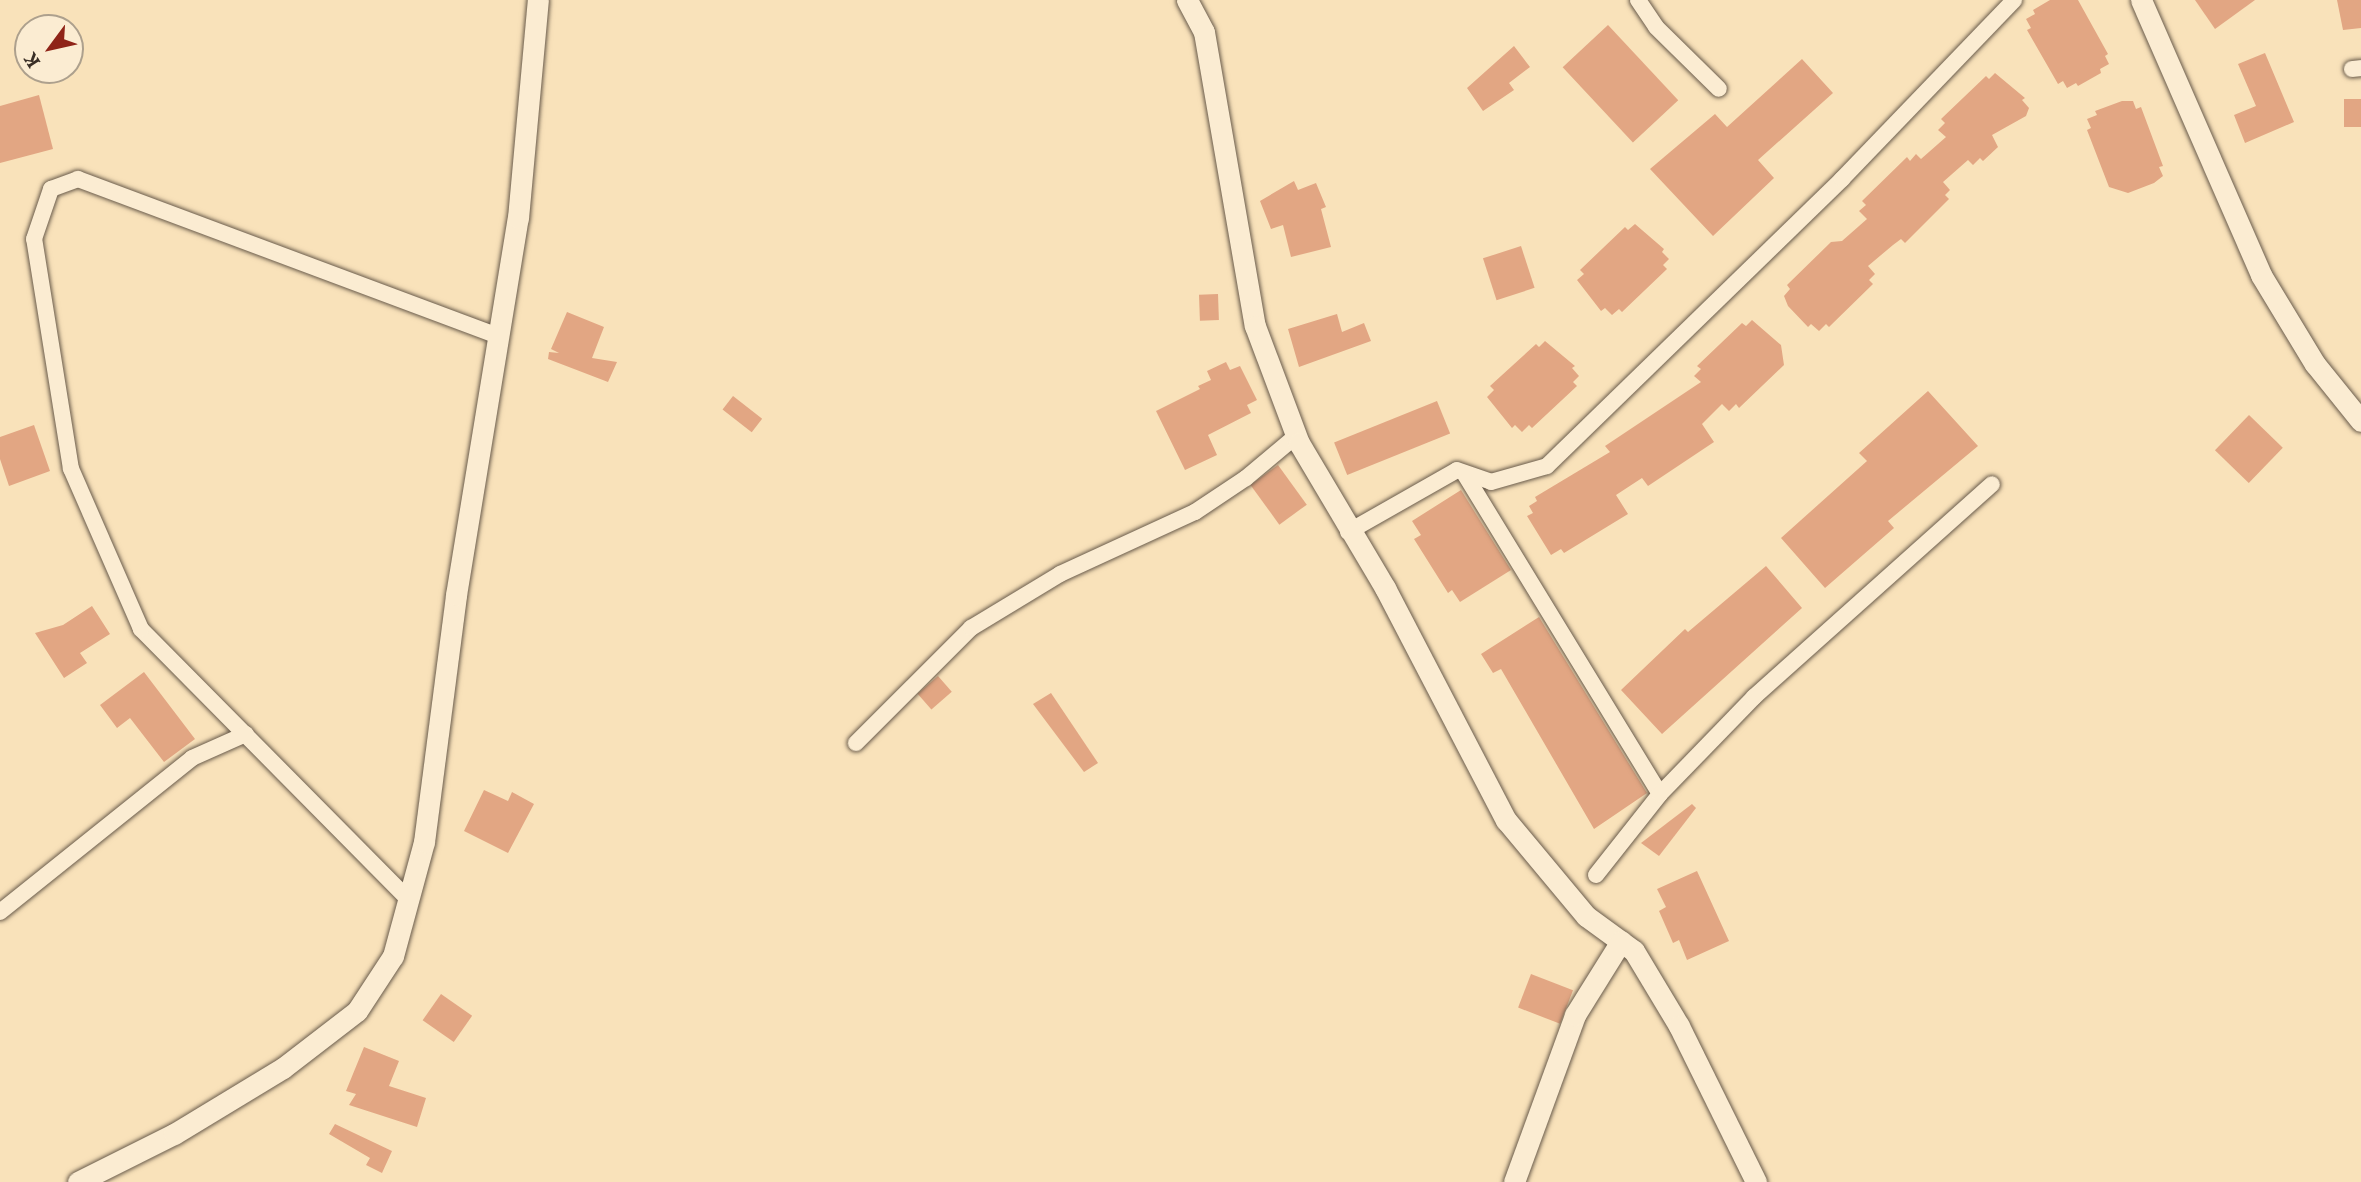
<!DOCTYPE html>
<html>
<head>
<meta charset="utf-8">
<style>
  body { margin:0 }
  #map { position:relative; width:2361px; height:1182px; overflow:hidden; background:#f9e2ba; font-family:Vollkorn,serif }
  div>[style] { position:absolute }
  .building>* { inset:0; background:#e2a683; transform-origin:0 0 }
  .roads { filter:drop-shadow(0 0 2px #695b4b) drop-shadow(0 0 2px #695b4b) }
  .minor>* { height:16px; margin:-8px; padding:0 8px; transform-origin:8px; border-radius:8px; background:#fbecd2 }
  .tertiary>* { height:21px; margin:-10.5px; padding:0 10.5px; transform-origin:10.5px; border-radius:10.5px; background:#fbecd2 }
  span { translate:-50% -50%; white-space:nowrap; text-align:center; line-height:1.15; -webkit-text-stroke:5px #fbecd2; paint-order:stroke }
  .north { position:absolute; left:14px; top:14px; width:70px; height:70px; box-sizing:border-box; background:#fbecd2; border:2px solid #ada08d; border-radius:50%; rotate:237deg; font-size:19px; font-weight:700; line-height:28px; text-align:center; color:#392e26 }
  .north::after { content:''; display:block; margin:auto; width:24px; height:32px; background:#8f2418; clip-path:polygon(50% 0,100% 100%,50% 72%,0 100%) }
</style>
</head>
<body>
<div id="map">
  <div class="building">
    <div style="clip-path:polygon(2050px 0,2078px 0,2108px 54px,2105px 56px,2109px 64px,2100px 69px,2101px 73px,2078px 86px,2076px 83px,2067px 88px,2063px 81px,2058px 84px,2027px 30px,2031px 28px,2026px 19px,2035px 14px,2033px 10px)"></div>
    <div style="clip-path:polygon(2195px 0,2255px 0,2215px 29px)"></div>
    <div style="clip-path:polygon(2337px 0,2361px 0,2361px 28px,2343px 30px)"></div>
    <div style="left:1608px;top:25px;width:103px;height:62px;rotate:47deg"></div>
    <div style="clip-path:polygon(1514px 46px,1530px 67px,1509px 83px,1514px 90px,1483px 111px,1467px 88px)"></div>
    <div style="clip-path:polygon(2265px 53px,2294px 122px,2245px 143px,2234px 115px,2256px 106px,2238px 64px)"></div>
    <div style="clip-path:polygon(1802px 59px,1833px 93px,1758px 160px,1774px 178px,1713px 236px,1650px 169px,1715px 114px,1727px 127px)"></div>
    <div style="clip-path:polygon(1995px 73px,2025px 98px,2022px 100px,2029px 108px,2026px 116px,1992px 135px,1998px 147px,1983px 161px,1980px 158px,1973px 165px,1968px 160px,1943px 182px,1950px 190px,1945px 195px,1949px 199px,1905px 243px,1901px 239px,1893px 245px,1868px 266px,1875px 274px,1869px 280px,1873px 284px,1829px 327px,1826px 324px,1819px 331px,1811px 324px,1808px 327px,1788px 306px,1784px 296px,1790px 289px,1787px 285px,1831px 242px,1842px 241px,1867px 219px,1859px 211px,1866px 205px,1862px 201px,1907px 157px,1910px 161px,1916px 154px,1921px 159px,1946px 137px,1938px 130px,1945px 123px,1941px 119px,1986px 76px,1989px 79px)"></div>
    <div style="clip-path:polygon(39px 95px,53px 149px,0 163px,0 106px)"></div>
    <div style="left:2361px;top:99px;width:28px;height:17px;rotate:90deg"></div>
    <div style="clip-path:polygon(2122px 101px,2133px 101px,2136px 109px,2141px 107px,2163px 166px,2159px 167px,2163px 176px,2154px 183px,2128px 193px,2109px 187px,2087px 130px,2091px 128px,2087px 119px,2097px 115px,2095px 111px)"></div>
    <div style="clip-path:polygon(1294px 181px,1298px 190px,1316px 183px,1326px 207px,1321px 209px,1331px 247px,1291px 257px,1283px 225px,1271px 229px,1260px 201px)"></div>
    <div style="clip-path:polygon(1635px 224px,1664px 249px,1662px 252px,1669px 259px,1663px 265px,1667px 269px,1622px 312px,1619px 309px,1612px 315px,1605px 308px,1601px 311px,1577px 280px,1584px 274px,1580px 270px,1625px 227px,1628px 230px)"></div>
    <div style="left:1521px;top:246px;width:44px;height:40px;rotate:72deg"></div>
    <div style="left:1218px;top:294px;width:26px;height:19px;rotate:88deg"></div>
    <div style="clip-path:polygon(567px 312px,604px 327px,592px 358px,617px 362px,608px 382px,548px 359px,549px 352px,559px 353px,551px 349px)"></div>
    <div style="clip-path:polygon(1337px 314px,1342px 332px,1364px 323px,1371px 341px,1299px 367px,1288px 329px)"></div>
    <div style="clip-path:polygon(1752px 320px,1781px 345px,1784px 365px,1739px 408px,1736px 404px,1729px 411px,1722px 404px,1702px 424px,1714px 442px,1648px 486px,1642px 478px,1616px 495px,1628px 514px,1564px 553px,1561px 549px,1551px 555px,1527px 516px,1533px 513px,1529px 506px,1537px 501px,1535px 497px,1610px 452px,1605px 446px,1701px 382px,1694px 376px,1701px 369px,1697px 366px,1742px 323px,1746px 326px)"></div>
    <div style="clip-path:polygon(1545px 341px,1575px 366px,1572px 368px,1579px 376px,1573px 382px,1577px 386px,1532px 428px,1529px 425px,1522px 432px,1515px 425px,1512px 428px,1487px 397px,1494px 390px,1490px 386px,1536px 344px,1539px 347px)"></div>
    <div style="clip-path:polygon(1226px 362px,1230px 370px,1240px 366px,1257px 400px,1247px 405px,1251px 413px,1208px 435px,1217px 455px,1185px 470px,1156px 411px,1200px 389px,1198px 386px,1211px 380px,1207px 371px)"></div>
    <div style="clip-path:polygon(1928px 391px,1978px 446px,1888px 521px,1894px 528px,1825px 588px,1781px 538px,1867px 461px,1859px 453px)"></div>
    <div style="left:733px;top:396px;width:37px;height:17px;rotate:38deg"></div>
    <div style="left:1437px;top:401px;width:35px;height:111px;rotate:68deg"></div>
    <div style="left:2249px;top:415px;width:47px;height:49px;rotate:44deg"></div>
    <div style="clip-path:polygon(34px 425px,50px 471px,9px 486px,0 459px,0 437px)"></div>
    <div style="left:1278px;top:465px;width:49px;height:34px;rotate:54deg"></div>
    <div style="clip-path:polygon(1461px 490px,1511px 570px,1460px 602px,1452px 590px,1448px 593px,1414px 539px,1421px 535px,1412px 521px)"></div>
    <div style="clip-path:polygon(1766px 566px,1802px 608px,1662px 734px,1621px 690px,1685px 629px,1688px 632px)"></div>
    <div style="clip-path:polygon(92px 606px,110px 634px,80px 653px,87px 663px,64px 678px,35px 633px,63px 625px)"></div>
    <div style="clip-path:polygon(1539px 617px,1647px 793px,1594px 829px,1501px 669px,1493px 673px,1481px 654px)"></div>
    <div style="clip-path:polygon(144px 672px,195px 739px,164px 762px,130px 718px,117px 728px,100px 705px)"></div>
    <div style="left:938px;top:676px;width:21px;height:27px;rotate:49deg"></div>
    <div style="clip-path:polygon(1051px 693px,1098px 763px,1084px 772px,1033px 704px)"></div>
    <div style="clip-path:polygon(484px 790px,508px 801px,512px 792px,534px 804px,508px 853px,464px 831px)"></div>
    <div style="clip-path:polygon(1692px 804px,1696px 808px,1659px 856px,1641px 843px)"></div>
    <div style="clip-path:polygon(1697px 871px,1729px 941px,1687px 960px,1679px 940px,1673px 943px,1659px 911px,1666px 907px,1657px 889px)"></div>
    <div style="left:1531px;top:974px;width:45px;height:36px;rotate:21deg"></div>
    <div style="left:441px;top:994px;width:38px;height:32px;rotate:35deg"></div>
    <div style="clip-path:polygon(364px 1047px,399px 1061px,389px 1086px,426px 1098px,417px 1127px,349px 1105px,356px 1094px,346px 1091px)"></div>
    <div style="clip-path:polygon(335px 1124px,392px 1151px,382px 1173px,366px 1165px,370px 1158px,329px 1134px)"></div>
  </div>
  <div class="roads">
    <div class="minor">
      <div style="left:1638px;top:0;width:32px;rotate:56deg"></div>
      <div style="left:1656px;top:27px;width:88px;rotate:44.5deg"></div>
      <div style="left:2352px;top:69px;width:9px;rotate:-6deg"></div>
      <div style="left:1464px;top:473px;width:376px;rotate:58.6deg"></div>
      <div style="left:1348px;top:532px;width:125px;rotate:-29.6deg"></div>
      <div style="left:1457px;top:470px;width:36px;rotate:19deg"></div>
      <div style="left:1491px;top:482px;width:58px;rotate:-15.9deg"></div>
      <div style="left:1547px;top:466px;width:412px;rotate:-44.2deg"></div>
      <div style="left:1842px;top:179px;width:248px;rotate:-46.1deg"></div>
      <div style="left:856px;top:743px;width:163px;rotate:-45deg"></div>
      <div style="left:971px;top:628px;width:104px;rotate:-31.2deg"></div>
      <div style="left:1060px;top:574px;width:149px;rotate:-24.7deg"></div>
      <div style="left:1195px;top:512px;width:61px;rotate:-33.7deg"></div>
      <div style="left:1246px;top:478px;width:65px;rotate:-40deg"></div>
      <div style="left:1596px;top:875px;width:103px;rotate:-51.7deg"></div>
      <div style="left:1660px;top:794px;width:135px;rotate:-45.9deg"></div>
      <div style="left:1754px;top:697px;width:319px;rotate:-41.8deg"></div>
      <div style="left:408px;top:899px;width:380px;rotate:-134.7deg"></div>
      <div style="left:141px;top:629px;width:175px;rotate:-113.6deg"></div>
      <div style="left:71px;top:469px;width:233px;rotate:-99.1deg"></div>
      <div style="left:34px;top:239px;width:53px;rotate:-71.2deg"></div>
      <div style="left:51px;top:189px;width:29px;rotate:-20deg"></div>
      <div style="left:78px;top:179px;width:447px;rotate:20.5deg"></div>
      <div style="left:0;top:912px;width:246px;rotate:-38.7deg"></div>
      <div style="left:192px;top:758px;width:59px;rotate:-24deg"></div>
    </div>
    <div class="tertiary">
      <div style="left:1187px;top:0;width:36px;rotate:62deg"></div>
      <div style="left:1204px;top:32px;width:298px;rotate:80.2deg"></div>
      <div style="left:1255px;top:326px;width:125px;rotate:69.4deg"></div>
      <div style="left:1299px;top:443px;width:169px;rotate:59.3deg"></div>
      <div style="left:1385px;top:588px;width:262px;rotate:62.5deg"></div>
      <div style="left:1506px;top:820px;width:125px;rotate:50.2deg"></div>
      <div style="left:1586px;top:916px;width:59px;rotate:36.1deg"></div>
      <div style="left:1634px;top:951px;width:87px;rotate:59deg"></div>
      <div style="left:1679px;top:1026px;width:174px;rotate:63.7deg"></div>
      <div style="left:2141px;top:0;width:300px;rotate:66.4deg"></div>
      <div style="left:2261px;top:275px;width:104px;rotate:58.8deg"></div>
      <div style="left:2315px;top:364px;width:73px;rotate:51.1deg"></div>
      <div style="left:78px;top:1182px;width:107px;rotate:-26.6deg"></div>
      <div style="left:174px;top:1134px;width:127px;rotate:-31.2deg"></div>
      <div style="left:283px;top:1068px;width:93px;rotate:-37.6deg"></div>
      <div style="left:357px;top:1011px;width:66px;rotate:-56.8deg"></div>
      <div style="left:393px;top:956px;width:118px;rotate:-74.8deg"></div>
      <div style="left:424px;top:842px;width:249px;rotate:-82.6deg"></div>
      <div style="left:456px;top:595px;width:382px;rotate:-80.7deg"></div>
      <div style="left:518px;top:218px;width:219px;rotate:-84.8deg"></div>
      <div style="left:1514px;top:1182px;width:178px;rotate:-69.9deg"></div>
      <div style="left:1575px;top:1015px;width:87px;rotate:-58.1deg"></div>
    </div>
  </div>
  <div class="north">K</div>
</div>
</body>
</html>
